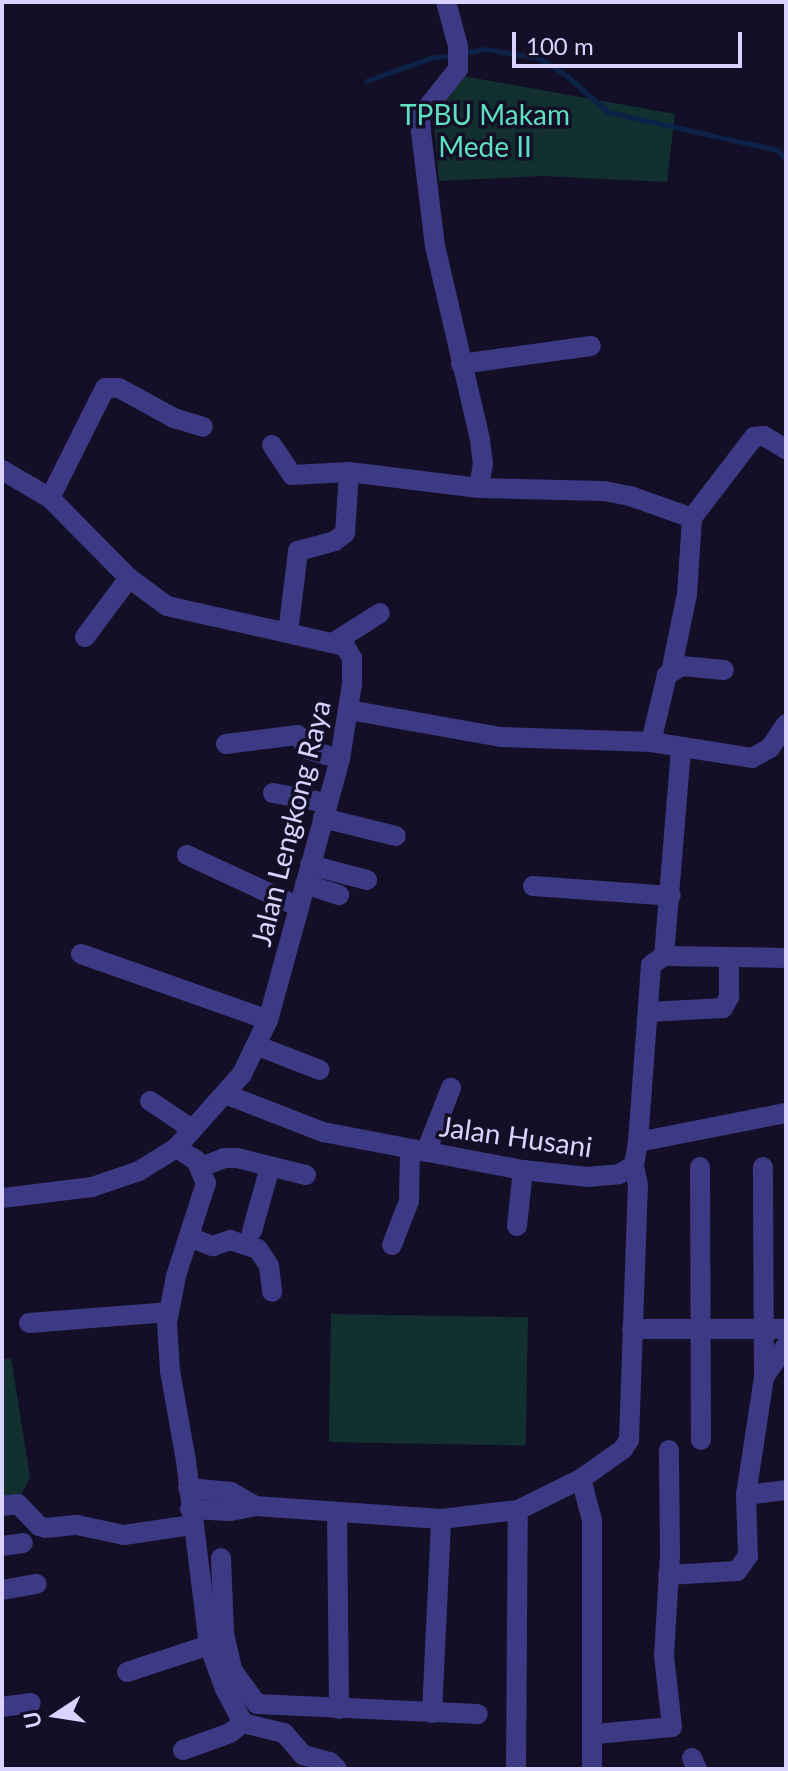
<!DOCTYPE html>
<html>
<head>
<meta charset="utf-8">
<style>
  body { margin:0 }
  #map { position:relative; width:788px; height:1771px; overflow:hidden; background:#130f26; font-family:Lato,sans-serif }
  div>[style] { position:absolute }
  .green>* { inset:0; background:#12302f; transform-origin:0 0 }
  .stream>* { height:5px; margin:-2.5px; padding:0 2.5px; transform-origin:2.5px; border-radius:2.5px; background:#0c2248 }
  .minor>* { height:20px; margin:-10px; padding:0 10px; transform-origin:10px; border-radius:10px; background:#3d3a85 }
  span { translate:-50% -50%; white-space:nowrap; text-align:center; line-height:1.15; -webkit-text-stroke:7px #130f26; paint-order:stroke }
  .park-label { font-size:28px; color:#5fe0c0 }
  .street-label { font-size:28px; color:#d9d4ff }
  .frame { position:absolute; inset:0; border:4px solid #d9d4ff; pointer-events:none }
  .north { position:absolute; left:16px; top:1675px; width:80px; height:80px; -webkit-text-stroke:6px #130f26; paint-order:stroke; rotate:258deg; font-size:22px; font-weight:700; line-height:32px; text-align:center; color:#d9d4ff }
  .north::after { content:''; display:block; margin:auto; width:28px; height:36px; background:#d9d4ff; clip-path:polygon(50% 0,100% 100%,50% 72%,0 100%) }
  .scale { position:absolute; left:512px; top:32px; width:230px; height:36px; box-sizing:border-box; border:4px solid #d9d4ff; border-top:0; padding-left:10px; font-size:24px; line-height:28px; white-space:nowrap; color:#d9d4ff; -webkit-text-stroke:6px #130f26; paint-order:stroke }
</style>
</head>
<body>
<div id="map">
  <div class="green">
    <div style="clip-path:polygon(463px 76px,675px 114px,667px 182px,542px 176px,439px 181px,434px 120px)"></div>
    <div style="left:331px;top:1314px;width:197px;height:128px;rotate:1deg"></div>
    <div style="clip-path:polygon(11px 1358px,30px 1477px,15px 1508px,2px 1510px,2px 1360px)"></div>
  </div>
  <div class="stream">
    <div style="left:463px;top:53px;width:23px;rotate:-10deg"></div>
    <div style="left:486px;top:49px;width:54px;rotate:9.6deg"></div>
    <div style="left:539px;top:58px;width:33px;rotate:33deg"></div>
    <div style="left:567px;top:76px;width:55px;rotate:41.3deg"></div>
    <div style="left:608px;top:112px;width:173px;rotate:12.7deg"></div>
    <div style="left:777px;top:150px;width:13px;rotate:45deg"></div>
    <div style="left:366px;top:81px;width:69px;rotate:-19.5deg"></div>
    <div style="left:431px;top:58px;width:22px;rotate:-8deg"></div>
  </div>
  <div class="minor">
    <div style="left:446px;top:2px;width:46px;rotate:74.7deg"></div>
    <div style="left:458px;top:46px;width:23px;rotate:90deg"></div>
    <div style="left:458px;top:69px;width:61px;rotate:128.4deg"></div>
    <div style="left:420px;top:117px;width:15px;rotate:86deg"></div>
    <div style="left:421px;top:132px;width:115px;rotate:83deg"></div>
    <div style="left:435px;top:246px;width:199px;rotate:76.9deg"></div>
    <div style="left:480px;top:440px;width:23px;rotate:83deg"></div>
    <div style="left:483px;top:463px;width:25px;rotate:99deg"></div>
    <div style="left:461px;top:364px;width:131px;rotate:-7.9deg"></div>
    <div style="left:272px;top:445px;width:36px;rotate:56deg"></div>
    <div style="left:292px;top:475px;width:57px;rotate:-3deg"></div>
    <div style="left:349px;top:472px;width:131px;rotate:7deg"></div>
    <div style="left:479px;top:488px;width:125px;rotate:1.4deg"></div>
    <div style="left:604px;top:491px;width:26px;rotate:11deg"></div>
    <div style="left:630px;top:496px;width:66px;rotate:19.5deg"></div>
    <div style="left:2px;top:470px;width:56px;rotate:30.3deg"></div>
    <div style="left:50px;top:498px;width:112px;rotate:45.4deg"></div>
    <div style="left:129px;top:578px;width:47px;rotate:36.4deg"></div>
    <div style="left:167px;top:606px;width:182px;rotate:12.7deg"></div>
    <div style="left:345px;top:646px;width:14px;rotate:60deg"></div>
    <div style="left:352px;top:658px;width:26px;rotate:90deg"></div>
    <div style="left:352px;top:684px;width:76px;rotate:99.1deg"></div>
    <div style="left:340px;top:759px;width:271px;rotate:105.4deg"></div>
    <div style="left:268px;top:1020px;width:60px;rotate:115.7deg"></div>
    <div style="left:242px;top:1074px;width:99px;rotate:131.7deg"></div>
    <div style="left:176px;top:1148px;width:44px;rotate:148.1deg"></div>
    <div style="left:139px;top:1171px;width:50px;rotate:161.2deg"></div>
    <div style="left:92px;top:1187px;width:91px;rotate:173deg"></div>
    <div style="left:50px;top:498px;width:123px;rotate:-63.4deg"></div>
    <div style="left:105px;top:388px;width:14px"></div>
    <div style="left:119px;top:388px;width:63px;rotate:28.6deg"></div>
    <div style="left:174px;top:418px;width:30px;rotate:17deg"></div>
    <div style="left:288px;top:633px;width:83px;rotate:-83deg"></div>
    <div style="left:298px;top:551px;width:38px;rotate:-15deg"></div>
    <div style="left:335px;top:541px;width:13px;rotate:-39deg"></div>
    <div style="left:345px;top:533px;width:61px;rotate:-86.2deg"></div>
    <div style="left:85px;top:637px;width:74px;rotate:-53.3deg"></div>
    <div style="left:336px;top:641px;width:52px;rotate:-32.5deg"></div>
    <div style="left:671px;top:672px;width:80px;rotate:-78.4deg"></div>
    <div style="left:687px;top:594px;width:76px;rotate:-86.2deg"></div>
    <div style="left:692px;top:518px;width:102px;rotate:-52.6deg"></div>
    <div style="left:754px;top:437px;width:10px;rotate:-6deg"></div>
    <div style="left:764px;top:436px;width:26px;rotate:31deg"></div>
    <div style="left:349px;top:710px;width:154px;rotate:10.1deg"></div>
    <div style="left:501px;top:737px;width:150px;rotate:1.9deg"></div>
    <div style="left:651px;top:742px;width:102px;rotate:9deg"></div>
    <div style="left:752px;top:758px;width:21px;rotate:-29deg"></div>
    <div style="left:770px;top:748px;width:29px;rotate:-56deg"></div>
    <div style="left:651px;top:742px;width:69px;rotate:-76.6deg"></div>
    <div style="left:667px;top:675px;width:17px;rotate:-31deg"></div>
    <div style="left:682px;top:666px;width:42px;rotate:5.4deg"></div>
    <div style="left:226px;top:744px;width:72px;rotate:-7.2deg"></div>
    <div style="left:297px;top:735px;width:19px;rotate:51deg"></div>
    <div style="left:309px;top:750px;width:32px;rotate:16deg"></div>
    <div style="left:273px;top:793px;width:55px;rotate:10.5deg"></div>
    <div style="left:323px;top:818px;width:75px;rotate:13.9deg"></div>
    <div style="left:187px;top:855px;width:123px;rotate:24.9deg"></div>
    <div style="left:310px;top:865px;width:59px;rotate:14.7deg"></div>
    <div style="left:305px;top:884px;width:36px;rotate:18deg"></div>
    <div style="left:533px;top:886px;width:138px;rotate:4.1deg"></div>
    <div style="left:81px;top:954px;width:198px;rotate:19.4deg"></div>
    <div style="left:664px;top:956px;width:208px;rotate:-85.3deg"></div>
    <div style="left:649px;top:1012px;width:74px;rotate:-3.1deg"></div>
    <div style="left:723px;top:1008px;width:13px;rotate:-61deg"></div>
    <div style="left:729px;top:997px;width:40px;rotate:-90deg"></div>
    <div style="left:258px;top:1046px;width:66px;rotate:21.2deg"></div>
    <div style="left:225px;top:1094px;width:105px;rotate:21.2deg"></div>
    <div style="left:323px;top:1132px;width:204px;rotate:10.8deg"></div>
    <div style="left:523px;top:1170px;width:64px;rotate:6.2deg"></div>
    <div style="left:587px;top:1177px;width:32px;rotate:-5deg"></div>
    <div style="left:619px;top:1174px;width:17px;rotate:-31deg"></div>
    <div style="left:634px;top:1165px;width:23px;rotate:-80deg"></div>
    <div style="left:638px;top:1142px;width:177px;rotate:-85.8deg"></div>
    <div style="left:651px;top:965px;width:16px;rotate:-35deg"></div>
    <div style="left:664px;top:956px;width:122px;rotate:0.9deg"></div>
    <div style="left:150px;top:1101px;width:50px;rotate:33.7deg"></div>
    <div style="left:638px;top:1142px;width:151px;rotate:-11.1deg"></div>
    <div style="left:176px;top:1148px;width:23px;rotate:31deg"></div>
    <div style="left:196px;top:1160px;width:25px;rotate:67deg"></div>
    <div style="left:206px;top:1183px;width:98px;rotate:107.9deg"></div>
    <div style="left:176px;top:1276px;width:48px;rotate:100.8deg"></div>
    <div style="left:167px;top:1323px;width:48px;rotate:86.4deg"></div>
    <div style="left:170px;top:1371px;width:91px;rotate:79.9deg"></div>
    <div style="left:186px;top:1461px;width:185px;rotate:82.9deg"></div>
    <div style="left:209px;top:1645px;width:47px;rotate:70deg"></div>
    <div style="left:225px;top:1689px;width:38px;rotate:62deg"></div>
    <div style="left:243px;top:1723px;width:42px;rotate:13.7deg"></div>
    <div style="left:284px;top:1733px;width:29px;rotate:49deg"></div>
    <div style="left:303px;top:1755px;width:28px;rotate:15deg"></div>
    <div style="left:330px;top:1762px;width:10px;rotate:45deg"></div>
    <div style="left:426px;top:1152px;width:69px;rotate:-68.7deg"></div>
    <div style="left:201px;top:1167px;width:25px;rotate:-21deg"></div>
    <div style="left:224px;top:1158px;width:13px"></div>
    <div style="left:237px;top:1158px;width:71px;rotate:13.8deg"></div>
    <div style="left:700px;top:1167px;width:273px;rotate:89.8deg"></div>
    <div style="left:517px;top:1226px;width:56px;rotate:-83.9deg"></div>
    <div style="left:252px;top:1231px;width:66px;rotate:-74.3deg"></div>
    <div style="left:189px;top:1237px;width:26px;rotate:21deg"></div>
    <div style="left:213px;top:1246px;width:18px;rotate:-19deg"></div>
    <div style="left:230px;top:1240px;width:29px;rotate:18deg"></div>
    <div style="left:258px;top:1249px;width:20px;rotate:57deg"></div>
    <div style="left:269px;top:1266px;width:26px;rotate:83deg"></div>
    <div style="left:392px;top:1245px;width:47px;rotate:-68.9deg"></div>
    <div style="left:409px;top:1201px;width:52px;rotate:-88.9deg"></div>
    <div style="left:29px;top:1323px;width:139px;rotate:-4.5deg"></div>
    <div style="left:632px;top:1329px;width:154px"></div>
    <div style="left:764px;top:1377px;width:38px;rotate:-55deg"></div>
    <div style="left:188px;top:1488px;width:43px;rotate:5.3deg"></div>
    <div style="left:231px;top:1492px;width:28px;rotate:30deg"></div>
    <div style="left:746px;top:1495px;width:40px;rotate:-7.1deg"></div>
    <div style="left:2px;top:1506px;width:16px;rotate:-7deg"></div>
    <div style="left:18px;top:1504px;width:30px;rotate:46deg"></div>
    <div style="left:39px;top:1526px;width:7px;rotate:16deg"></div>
    <div style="left:46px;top:1528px;width:31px;rotate:-6deg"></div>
    <div style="left:77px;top:1525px;width:48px;rotate:12deg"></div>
    <div style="left:124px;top:1535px;width:69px;rotate:-8.4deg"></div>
    <div style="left:190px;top:1509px;width:40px;rotate:2.9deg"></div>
    <div style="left:230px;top:1511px;width:25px;rotate:-11deg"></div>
    <div style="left:255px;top:1506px;width:186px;rotate:4deg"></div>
    <div style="left:441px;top:1519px;width:78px;rotate:-6.7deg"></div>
    <div style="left:337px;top:1513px;width:196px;rotate:89.4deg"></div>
    <div style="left:2px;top:1546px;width:21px;rotate:-8deg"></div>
    <div style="left:221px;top:1558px;width:76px;rotate:87.7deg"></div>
    <div style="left:224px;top:1634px;width:37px;rotate:77deg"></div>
    <div style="left:232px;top:1670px;width:42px;rotate:53.7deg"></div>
    <div style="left:257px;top:1704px;width:221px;rotate:2.6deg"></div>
    <div style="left:668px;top:1575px;width:69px;rotate:-3.3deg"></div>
    <div style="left:737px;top:1571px;width:19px;rotate:-54deg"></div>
    <div style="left:748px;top:1556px;width:61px;rotate:-91.9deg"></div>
    <div style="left:746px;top:1495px;width:119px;rotate:-81.3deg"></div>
    <div style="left:764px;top:1377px;width:210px;rotate:-90.3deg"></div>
    <div style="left:2px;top:1590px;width:35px;rotate:-10deg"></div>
    <div style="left:127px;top:1672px;width:86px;rotate:-18.2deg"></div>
    <div style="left:2px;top:1707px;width:29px;rotate:-8deg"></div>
    <div style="left:432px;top:1713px;width:194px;rotate:-87.3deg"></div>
    <div style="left:595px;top:1734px;width:77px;rotate:-5.2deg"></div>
    <div style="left:672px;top:1727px;width:71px;rotate:-96.4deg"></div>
    <div style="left:664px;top:1656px;width:102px;rotate:-86.6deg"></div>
    <div style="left:670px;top:1554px;width:104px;rotate:-90.6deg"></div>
    <div style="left:183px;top:1750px;width:50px;rotate:-19.9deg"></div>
    <div style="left:230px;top:1733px;width:16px;rotate:-38deg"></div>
    <div style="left:692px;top:1758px;width:12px;rotate:66deg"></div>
    <div style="left:516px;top:1769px;width:259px;rotate:-89.6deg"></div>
    <div style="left:518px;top:1510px;width:70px;rotate:-26.2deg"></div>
    <div style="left:592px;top:1769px;width:249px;rotate:-90deg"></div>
    <div style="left:592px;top:1520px;width:42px;rotate:-105deg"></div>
    <div style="left:581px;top:1479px;width:52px;rotate:-35.5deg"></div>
    <div style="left:623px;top:1449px;width:11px;rotate:-56deg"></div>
    <div style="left:629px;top:1440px;width:254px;rotate:-88deg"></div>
    <div style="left:638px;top:1186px;width:21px;rotate:-101deg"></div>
  </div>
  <div class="park-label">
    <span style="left:485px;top:130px">TPBU Makam<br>Mede II</span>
  </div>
  <div class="street-label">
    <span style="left:290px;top:823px;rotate:-76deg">Jalan Lengkong Raya</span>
    <span style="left:516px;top:1136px;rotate:8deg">Jalan Husani</span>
  </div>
  <div class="frame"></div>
  <div class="north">U</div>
  <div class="scale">100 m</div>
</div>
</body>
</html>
